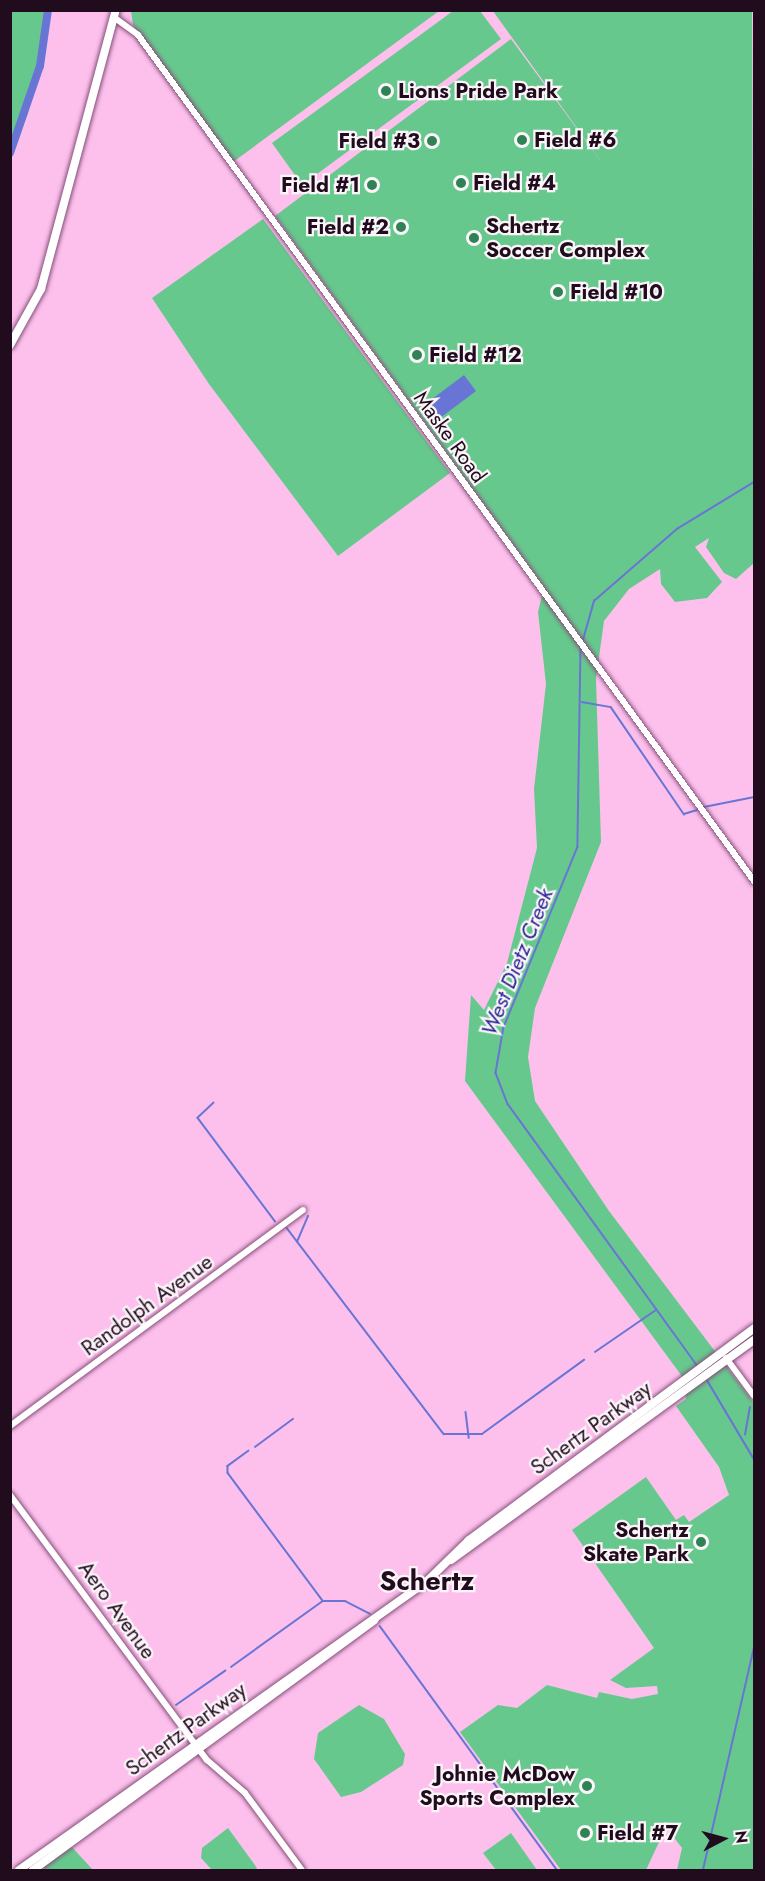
<!DOCTYPE html>
<html>
<head>
<meta charset="utf-8">
<style>
  body { margin:0 }
  #map { position:relative; width:765px; height:1881px; overflow:hidden; background:#fdc0ed; font-family:Jost,sans-serif }
  div>[style] { position:absolute }
  .green>* { inset:0; background:#67c88e }
  .water>* { inset:0; background:#6975d5; transform-origin:0 0 }
  .stream>* { height:1.5px; margin:-0.75px; padding:0 0.75px; transform-origin:0.75px; border-radius:0.75px; background:#6975d5 }
  .river>* { height:8px; margin:-4px; padding:0 4px; transform-origin:4px; border-radius:4px; background:#6975d5 }
  .roads { filter:drop-shadow(0 0 2px #844f78) drop-shadow(0 0 2px #844f78) }
  .minor>* { height:6px; margin:-3px; padding:0 3px; transform-origin:3px; border-radius:3px; background:#fff }
  .major>* { height:8px; margin:-4px; padding:0 4px; transform-origin:4px; border-radius:4px; background:#fff }
  .dots>* { width:16px; height:16px; translate:-50% -50%; box-sizing:border-box; border:3px solid #fbf5f9; border-radius:50% }
  span { translate:-50% -50%; white-space:nowrap; text-align:center; line-height:1.15; -webkit-text-stroke:4.5px #fbf5f9; paint-order:stroke }
  .poi-label { font-size:21px; color:#210c1d; font-weight:700 }
  .left { translate:0 -50%; text-align:left }
  .right { translate:-100% -50%; text-align:right }
  .street-label { font-size:21px; color:#210c1d }
  .water-label { font-size:22px; color:#2c2696; font-style:italic }
  .district-label { font-size:27px; color:#210c1d; font-weight:700 }
  .frame { position:absolute; inset:0; border:12px solid #210c1d; pointer-events:none }
  .north { position:absolute; left:693px; top:1809px; width:60px; height:60px; -webkit-text-stroke:4px #fbf5f9; paint-order:stroke; rotate:84deg; font-size:16px; font-weight:700; line-height:24px; text-align:center; color:#210c1d }
  .north::after { content:''; display:block; margin:auto; width:21px; height:27px; background:#210c1d; clip-path:polygon(50% 0,100% 100%,50% 72%,0 100%) }
</style>
</head>
<body>
<div id="map">
  <div class="green">
    <div style="clip-path:polygon(11px 10px,47px 11px,28px 113px,11px 160px)"></div>
    <div style="clip-path:polygon(752px 10px,754px 563px,736px 579px,724px 573px,706px 547px,709px 538px,695px 547px,722px 582px,707px 598px,675px 602px,661px 584px,660px 569px,629px 589px,604px 621px,596px 679px,601px 842px,535px 1008px,528px 1057px,535px 1101px,609px 1211px,754px 1403px,754px 1870px,677px 1870px,682px 1848px,666px 1827px,646px 1870px,561px 1870px,460px 1732px,498px 1705px,517px 1708px,547px 1685px,597px 1698px,599px 1692px,632px 1699px,658px 1694px,657px 1686px,626px 1688px,610px 1680px,654px 1648px,572px 1530px,646px 1477px,676px 1520px,684px 1515px,689px 1522px,729px 1495px,719px 1467px,676px 1406px,686px 1399px,684px 1379px,465px 1081px,471px 995px,484px 1010px,507px 963px,537px 848px,534px 789px,546px 684px,538px 612px,544px 587px,275px 216px,511px 39px,605px 167px,493px 11px)"></div>
    <div style="clip-path:polygon(131px 11px,439px 11px,233px 162px,133px 25px)"></div>
    <div style="clip-path:polygon(453px 11px,480px 11px,501px 39px,302px 185px,272px 143px)"></div>
    <div style="clip-path:polygon(263px 219px,450px 473px,338px 556px,209px 384px,152px 298px)"></div>
    <div style="clip-path:polygon(359px 1705px,384px 1719px,405px 1754px,403px 1765px,361px 1792px,341px 1797px,314px 1759px,318px 1733px)"></div>
    <div style="clip-path:polygon(228px 1828px,257px 1868px,255px 1870px,212px 1870px,201px 1858px,202px 1848px)"></div>
    <div style="clip-path:polygon(511px 1833px,537px 1870px,496px 1870px,483px 1853px)"></div>
    <div style="clip-path:polygon(71px 1846px,93px 1870px,46px 1870px,43px 1866px)"></div>
  </div>
  <div class="water">
    <div style="left:464px;top:375px;width:20px;height:45px;rotate:53deg"></div>
  </div>
  <div class="stream">
    <div style="left:583px;top:640px;width:41px;rotate:-74.2deg"></div>
    <div style="left:594px;top:601px;width:110px;rotate:-40.9deg"></div>
    <div style="left:677px;top:529px;width:90px;rotate:-31.4deg"></div>
    <div style="left:581px;top:647px;width:200px;rotate:90.9deg"></div>
    <div style="left:578px;top:847px;width:195px;rotate:112.3deg"></div>
    <div style="left:504px;top:1027px;width:47px;rotate:99.9deg"></div>
    <div style="left:496px;top:1073px;width:33px;rotate:69deg"></div>
    <div style="left:508px;top:1104px;width:324px;rotate:54.1deg"></div>
    <div style="left:582px;top:702px;width:29px;rotate:10deg"></div>
    <div style="left:611px;top:707px;width:130px;rotate:55.7deg"></div>
    <div style="left:684px;top:814px;width:14px;rotate:-17deg"></div>
    <div style="left:704px;top:807px;width:51px;rotate:-11.3deg"></div>
    <div style="left:214px;top:1103px;width:22px;rotate:137deg"></div>
    <div style="left:198px;top:1118px;width:129px;rotate:53.2deg"></div>
    <div style="left:287px;top:1228px;width:259px;rotate:52.7deg"></div>
    <div style="left:444px;top:1434px;width:38px"></div>
    <div style="left:482px;top:1434px;width:126px;rotate:-36deg"></div>
    <div style="left:297px;top:1242px;width:28px;rotate:-67deg"></div>
    <div style="left:595px;top:1352px;width:74px;rotate:-34.5deg"></div>
    <div style="left:706px;top:1378px;width:94px;rotate:59.3deg"></div>
    <div style="left:466px;top:1412px;width:26px;rotate:83deg"></div>
    <div style="left:745px;top:1435px;width:28px;rotate:-80deg"></div>
    <div style="left:255px;top:1447px;width:47px;rotate:-36.4deg"></div>
    <div style="left:249px;top:1451px;width:26px;rotate:144deg"></div>
    <div style="left:228px;top:1466px;width:7px;rotate:90deg"></div>
    <div style="left:228px;top:1473px;width:159px;rotate:53.4deg"></div>
    <div style="left:380px;top:1626px;width:301px;rotate:54deg"></div>
    <div style="left:231px;top:1667px;width:113px;rotate:-35.7deg"></div>
    <div style="left:323px;top:1601px;width:22px"></div>
    <div style="left:345px;top:1601px;width:28px;rotate:27deg"></div>
    <div style="left:176px;top:1705px;width:60px;rotate:-34.8deg"></div>
    <div style="left:703px;top:1870px;width:229px;rotate:-77.1deg"></div>
  </div>
  <div class="river">
    <div style="left:10px;top:153px;width:92px;rotate:-71deg"></div>
    <div style="left:40px;top:66px;width:57px;rotate:-81.9deg"></div>
  </div>
  <div class="roads">
    <div class="minor">
      <div style="left:115px;top:18px;width:29px;rotate:36deg"></div>
      <div style="left:138px;top:35px;width:1047px;rotate:53.94deg"></div>
      <div style="left:726px;top:1358px;width:47px;rotate:53.6deg"></div>
      <div style="left:10px;top:1426px;width:364px;rotate:-36.4deg"></div>
      <div style="left:10px;top:1495px;width:330px;rotate:53.4deg"></div>
      <div style="left:207px;top:1760px;width:50px;rotate:41deg"></div>
      <div style="left:245px;top:1793px;width:96px;rotate:53.5deg"></div>
    </div>
    <div class="major">
      <div style="left:10px;top:345px;width:64px;rotate:-61deg"></div>
      <div style="left:41px;top:289px;width:289px;rotate:-75deg"></div>
      <div style="left:451px;top:1560px;width:374px;rotate:-36deg"></div>
      <div style="left:19px;top:1870px;width:499px;rotate:-35.3deg"></div>
      <div style="left:426px;top:1582px;width:60px;rotate:-44.3deg"></div>
      <div style="left:469px;top:1540px;width:355px;rotate:-36.6deg"></div>
      <div style="left:33px;top:1870px;width:423px;rotate:-36.2deg"></div>
    </div>
  </div>
  <div class="dots">
    <div style="left:386px;top:91px;background:#2f8254"></div>
    <div style="left:522px;top:140px;background:#2f8254"></div>
    <div style="left:432px;top:141px;background:#2f8254"></div>
    <div style="left:461px;top:183px;background:#2f8254"></div>
    <div style="left:372px;top:185px;background:#2f8254"></div>
    <div style="left:401px;top:227px;background:#2f8254"></div>
    <div style="left:474px;top:238px;background:#2f8254"></div>
    <div style="left:558px;top:292px;background:#2f8254"></div>
    <div style="left:417px;top:355px;background:#2f8254"></div>
    <div style="left:701px;top:1542px;background:#2f8254"></div>
    <div style="left:587px;top:1786px;background:#2f8254"></div>
    <div style="left:585px;top:1833px;background:#2f8254"></div>
  </div>
  <div class="poi-label">
    <span class="left" style="left:398px;top:91px">Lions Pride Park</span>
    <span class="left" style="left:534px;top:140px">Field #6</span>
    <span class="right" style="left:420px;top:141px">Field #3</span>
    <span class="left" style="left:473px;top:183px">Field #4</span>
    <span class="right" style="left:360px;top:185px">Field #1</span>
    <span class="left" style="left:486px;top:238px">Schertz<br>Soccer Complex</span>
    <span class="right" style="left:389px;top:227px">Field #2</span>
    <span class="left" style="left:570px;top:292px">Field #10</span>
    <span class="left" style="left:429px;top:355px">Field #12</span>
    <span class="right" style="left:689px;top:1542px">Schertz<br>Skate Park</span>
    <span class="right" style="left:575px;top:1786px">Johnie McDow<br>Sports Complex</span>
    <span class="left" style="left:597px;top:1833px">Field #7</span>
  </div>
  <div class="street-label">
    <span style="left:450px;top:437px;rotate:54deg">Maske Road</span>
    <span style="left:147px;top:1305px;rotate:-36deg">Randolph Avenue</span>
    <span style="left:591px;top:1428px;rotate:-36deg">Schertz Parkway</span>
    <span style="left:117px;top:1610px;rotate:54deg">Aero Avenue</span>
    <span style="left:186px;top:1729px;rotate:-36deg">Schertz Parkway</span>
  </div>
  <div class="water-label">
    <span style="left:517px;top:962px;rotate:-68deg">West Dietz Creek</span>
  </div>
  <div class="district-label">
    <span style="left:427px;top:1581px">Schertz</span>
  </div>
  <div class="frame"></div>
  <div class="north">N</div>
</div>
</body>
</html>
